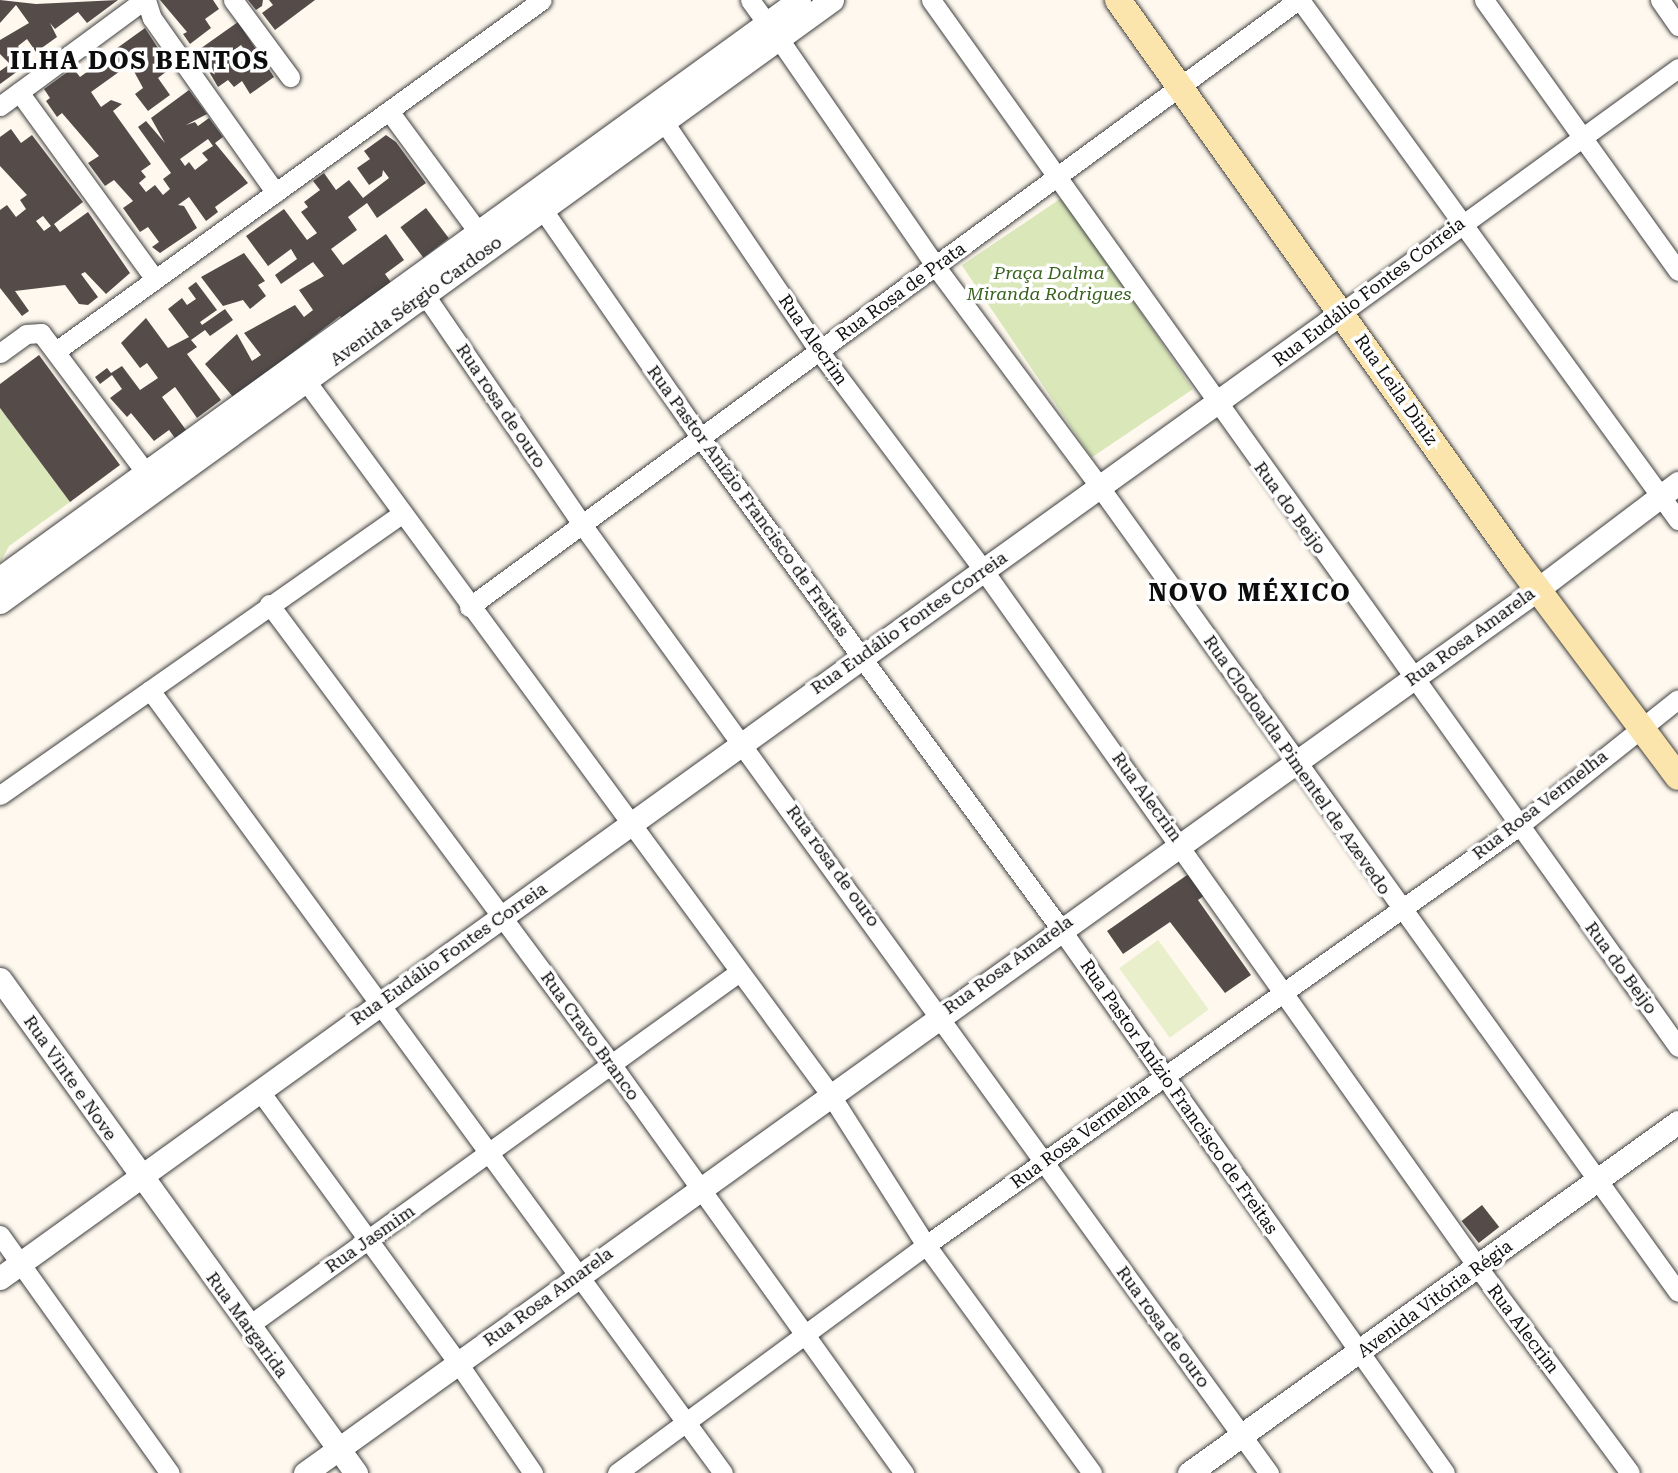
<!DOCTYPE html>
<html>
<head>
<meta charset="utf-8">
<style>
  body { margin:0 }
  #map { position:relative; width:1678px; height:1473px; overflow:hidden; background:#fef8ee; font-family:"Roboto Serif",serif }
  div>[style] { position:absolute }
  .green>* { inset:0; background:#d9e7b9; transform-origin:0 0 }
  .pitch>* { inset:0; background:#e9efcb; transform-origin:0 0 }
  .building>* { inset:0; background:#554c4a; transform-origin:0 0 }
  .roads { filter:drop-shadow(0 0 2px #404040) drop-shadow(0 0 2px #404040) }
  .minor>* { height:19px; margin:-9.5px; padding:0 9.5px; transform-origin:9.5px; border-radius:9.5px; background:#fff }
  .tertiary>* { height:23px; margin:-11.5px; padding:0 11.5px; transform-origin:11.5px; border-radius:11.5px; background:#fff }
  .secondary>* { height:26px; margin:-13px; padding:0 13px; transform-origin:13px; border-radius:13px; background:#fce5ac }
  span { translate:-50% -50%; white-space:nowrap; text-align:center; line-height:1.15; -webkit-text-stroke:7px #fff; paint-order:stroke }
  .park-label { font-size:18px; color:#396220; font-style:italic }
  .street-label { font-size:18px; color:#0d0d0d }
  .district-label { font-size:24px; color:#0d0d0d; font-weight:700; letter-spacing:2px }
</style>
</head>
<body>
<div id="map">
  <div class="green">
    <div style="left:1063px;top:197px;width:232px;height:122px;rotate:56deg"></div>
    <div style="clip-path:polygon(0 408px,70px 502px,9px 546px,0 563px)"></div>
  </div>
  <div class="pitch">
    <div style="left:1158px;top:940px;width:86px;height:48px;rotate:54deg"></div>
  </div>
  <div class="building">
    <div style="clip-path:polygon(0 0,36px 4px,118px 0,87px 23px,78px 12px,55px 29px,50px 23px,57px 37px,36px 52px,27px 39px,18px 46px,29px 63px,0 84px,0 71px,10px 64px,0 54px,0 40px,29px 23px,16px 5px,0 23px)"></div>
    <div style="clip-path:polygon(160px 0,213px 0,219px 9px,205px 19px,211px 28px,190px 44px,183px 34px,187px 32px)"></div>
    <div style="clip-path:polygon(248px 0,263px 0,262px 6px,256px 10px)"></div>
    <div style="clip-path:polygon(269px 0,315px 0,275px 30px,262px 13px,273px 5px)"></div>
    <div style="clip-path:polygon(evenodd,238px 22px,274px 77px,250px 94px,242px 81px,234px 87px,228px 80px,218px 87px,197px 51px,238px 22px,241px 45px,253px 62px,247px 66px,230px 53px,241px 45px)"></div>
    <div style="clip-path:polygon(evenodd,145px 28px,171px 68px,158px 78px,170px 95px,148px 111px,135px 94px,143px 88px,130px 64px,91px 92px,101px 107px,111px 100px,122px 104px,113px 111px,151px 164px,141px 171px,146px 177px,139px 183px,146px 192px,155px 185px,163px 195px,170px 189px,163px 179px,171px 173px,138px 127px,146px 121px,165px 143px,151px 118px,189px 90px,207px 114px,186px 125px,195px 122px,198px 126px,209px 118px,223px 137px,215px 143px,248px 183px,215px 207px,218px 212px,206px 221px,189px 197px,178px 205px,184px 206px,197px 228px,160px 253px,152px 247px,159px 242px,148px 227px,140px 232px,123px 208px,133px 201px,114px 180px,105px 186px,88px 163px,99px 156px,62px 113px,57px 117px,46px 101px,50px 98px,44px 89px,73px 68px,80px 77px,95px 66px,88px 57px,100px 48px,106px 56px,145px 28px,208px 139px,213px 146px,202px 153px,208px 160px,195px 170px,189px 162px,185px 166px,180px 159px,208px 139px)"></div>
    <div style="clip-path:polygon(evenodd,11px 129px,21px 143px,32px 135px,83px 202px,54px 224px,60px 232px,88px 212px,130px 273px,106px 294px,85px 272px,81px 274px,98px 297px,88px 305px,79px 304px,65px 285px,15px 291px,29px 311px,22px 316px,0 288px,0 210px,7px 205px,16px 217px,26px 209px,20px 200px,27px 195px,0 166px,0 137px,11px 129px,43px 216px,51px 226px,44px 231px,36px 221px,43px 216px)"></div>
    <div style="clip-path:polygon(386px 135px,396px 142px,426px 183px,377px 218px,367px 203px,348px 217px,357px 230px,331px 249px,343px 265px,386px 234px,404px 260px,385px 274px,393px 285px,343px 319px,340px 316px,234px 398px,205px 364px,237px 334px,252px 361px,261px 355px,244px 333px,295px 305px,304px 317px,313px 310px,299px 290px,324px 276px,313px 262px,281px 284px,275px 275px,297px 259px,291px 249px,268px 266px,246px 236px,284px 209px,307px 240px,317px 233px,301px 212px,308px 207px,304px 202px,320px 190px,313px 181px,324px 173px,336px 190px,349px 180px,363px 198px,389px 178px,383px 170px,382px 176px,369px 185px,357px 168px,370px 159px,364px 151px)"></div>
    <div style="left:426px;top:208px;width:38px;height:32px;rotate:53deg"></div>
    <div style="clip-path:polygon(244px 253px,265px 281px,258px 285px,266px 296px,250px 309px,243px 300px,223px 306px,201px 277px)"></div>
    <div style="clip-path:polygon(196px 282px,217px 310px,200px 322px,202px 325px,225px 309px,233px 320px,210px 336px,205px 330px,191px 340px,197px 347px,187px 354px,221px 400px,197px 418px,175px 387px,162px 397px,186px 430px,175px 438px,169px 430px,154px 441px,131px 413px,127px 417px,110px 398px,122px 389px,112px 375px,100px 384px,95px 377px,107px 368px,111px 373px,122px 366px,140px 390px,158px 378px,147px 363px,140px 368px,121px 343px,146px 318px,168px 348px,189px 337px,168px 309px,182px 298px,187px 305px,196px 299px,188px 288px)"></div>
    <div style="clip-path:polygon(39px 355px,120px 465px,70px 502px,0 408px,0 384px)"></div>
    <div style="clip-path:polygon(1190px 873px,1205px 895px,1198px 900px,1251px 975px,1225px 993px,1170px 922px,1123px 954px,1107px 931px)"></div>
    <div style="left:1482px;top:1205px;width:28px;height:26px;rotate:52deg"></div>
  </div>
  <div class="roads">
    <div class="minor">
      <div style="left:146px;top:0;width:19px;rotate:72deg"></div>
      <div style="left:152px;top:18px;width:214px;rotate:54.7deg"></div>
      <div style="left:233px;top:0;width:96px;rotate:53.5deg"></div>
      <div style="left:750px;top:0;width:29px;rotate:54deg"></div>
      <div style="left:931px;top:0;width:1286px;rotate:54.49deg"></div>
      <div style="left:1300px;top:0;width:643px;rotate:53.99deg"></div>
      <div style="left:1484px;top:0;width:333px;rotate:54.4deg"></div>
      <div style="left:1660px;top:0;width:32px;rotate:55deg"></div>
      <div style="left:779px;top:39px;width:277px;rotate:55.4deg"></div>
      <div style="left:936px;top:267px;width:273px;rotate:53.3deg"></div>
      <div style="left:1099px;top:486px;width:992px;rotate:54.31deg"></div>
      <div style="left:19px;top:92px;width:231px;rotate:54deg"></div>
      <div style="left:0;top:106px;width:179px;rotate:-36.4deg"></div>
      <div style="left:389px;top:111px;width:152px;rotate:53.6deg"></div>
      <div style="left:664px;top:122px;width:277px;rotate:55.9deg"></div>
      <div style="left:819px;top:351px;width:275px;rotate:53.1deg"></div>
      <div style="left:984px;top:571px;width:852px;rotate:54.65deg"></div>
      <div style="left:1477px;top:1266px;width:257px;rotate:53.5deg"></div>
      <div style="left:543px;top:210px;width:276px;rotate:55.3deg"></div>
      <div style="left:700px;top:437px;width:609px;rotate:53.75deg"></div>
      <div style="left:1060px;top:928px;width:667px;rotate:54.76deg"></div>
      <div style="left:425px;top:295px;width:276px;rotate:55.6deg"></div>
      <div style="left:581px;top:523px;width:1173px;rotate:54.09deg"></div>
      <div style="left:1341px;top:313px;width:417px;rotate:-36deg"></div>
      <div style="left:56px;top:351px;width:599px;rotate:-35.84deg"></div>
      <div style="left:0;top:353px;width:32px;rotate:-36deg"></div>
      <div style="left:26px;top:334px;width:15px;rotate:-4deg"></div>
      <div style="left:41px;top:333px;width:175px;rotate:53.1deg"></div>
      <div style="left:306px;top:381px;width:885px;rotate:53.69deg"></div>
      <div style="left:830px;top:1094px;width:179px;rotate:57.6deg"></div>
      <div style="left:926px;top:1245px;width:282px;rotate:53.9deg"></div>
      <div style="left:269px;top:604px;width:575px;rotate:53.35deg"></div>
      <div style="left:612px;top:1065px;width:502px;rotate:54.41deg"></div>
      <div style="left:469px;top:607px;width:1027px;rotate:-36.21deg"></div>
      <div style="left:150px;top:690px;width:970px;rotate:53.8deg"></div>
      <div style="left:0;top:795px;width:490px;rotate:-35deg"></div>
      <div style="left:259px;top:1090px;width:338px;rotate:53.9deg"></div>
      <div style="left:458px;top:1363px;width:133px;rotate:55.7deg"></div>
      <div style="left:0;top:1235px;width:292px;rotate:54.5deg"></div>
      <div style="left:248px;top:1326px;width:605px;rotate:-35.79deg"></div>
      <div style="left:617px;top:1473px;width:384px;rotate:-36.4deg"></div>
      <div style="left:926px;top:1245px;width:726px;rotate:-35.24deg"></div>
      <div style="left:1519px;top:826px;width:203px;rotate:-38.6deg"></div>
    </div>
    <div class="tertiary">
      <div style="left:0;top:578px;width:986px;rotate:-35.88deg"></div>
      <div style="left:0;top:602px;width:1027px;rotate:-35.89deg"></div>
      <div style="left:0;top:979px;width:609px;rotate:54.22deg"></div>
      <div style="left:0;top:1278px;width:1652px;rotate:-35.74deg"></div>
      <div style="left:305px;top:1473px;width:1517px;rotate:-35.64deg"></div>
      <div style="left:1538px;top:589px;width:176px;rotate:-37.1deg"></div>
      <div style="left:1189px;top:1473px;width:602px;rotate:-35.67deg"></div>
    </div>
    <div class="secondary">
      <div style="left:1118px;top:0;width:691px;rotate:54.61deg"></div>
      <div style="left:1518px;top:563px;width:267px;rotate:53.2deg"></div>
    </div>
  </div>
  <div class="park-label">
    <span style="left:1049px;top:284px">Praça Dalma<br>Miranda Rodrigues</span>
  </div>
  <div class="street-label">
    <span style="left:901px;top:292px;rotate:-36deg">Rua Rosa de Prata</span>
    <span style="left:1369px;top:292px;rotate:-37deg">Rua Eudálio Fontes Correia</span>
    <span style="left:416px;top:301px;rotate:-36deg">Avenida Sérgio Cardoso</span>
    <span style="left:813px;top:340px;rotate:55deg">Rua Alecrim</span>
    <span style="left:1396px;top:390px;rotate:55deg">Rua Leila Diniz</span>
    <span style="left:501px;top:406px;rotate:56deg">Rua rosa de ouro</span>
    <span style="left:748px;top:501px;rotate:54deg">Rua Pastor Anízio Francisco de Freitas</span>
    <span style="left:1290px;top:508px;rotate:54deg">Rua do Beijo</span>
    <span style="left:909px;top:623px;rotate:-35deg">Rua Eudálio Fontes Correia</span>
    <span style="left:1470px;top:637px;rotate:-36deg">Rua Rosa Amarela</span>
    <span style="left:1297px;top:765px;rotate:55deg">Rua Clodoalda Pimentel de Azevedo</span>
    <span style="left:1147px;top:797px;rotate:54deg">Rua Alecrim</span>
    <span style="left:1540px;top:805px;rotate:-38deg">Rua Rosa Vermelha</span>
    <span style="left:833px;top:866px;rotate:54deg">Rua rosa de ouro</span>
    <span style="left:449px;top:954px;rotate:-35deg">Rua Eudálio Fontes Correia</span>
    <span style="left:1008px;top:965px;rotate:-36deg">Rua Rosa Amarela</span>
    <span style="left:1621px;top:968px;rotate:54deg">Rua do Beijo</span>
    <span style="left:590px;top:1036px;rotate:54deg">Rua Cravo Branco</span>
    <span style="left:70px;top:1078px;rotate:55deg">Rua Vinte e Nove</span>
    <span style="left:1179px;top:1097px;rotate:55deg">Rua Pastor Anízio Francisco de Freitas</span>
    <span style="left:1080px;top:1136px;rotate:-36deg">Rua Rosa Vermelha</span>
    <span style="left:370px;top:1239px;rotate:-35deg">Rua Jasmim</span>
    <span style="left:548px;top:1297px;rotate:-36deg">Rua Rosa Amarela</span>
    <span style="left:1435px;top:1299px;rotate:-36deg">Avenida Vitória Régia</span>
    <span style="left:247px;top:1325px;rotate:54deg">Rua Margarida</span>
    <span style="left:1163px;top:1327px;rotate:54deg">Rua rosa de ouro</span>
    <span style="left:1523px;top:1329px;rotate:53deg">Rua Alecrim</span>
  </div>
  <div class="district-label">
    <span style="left:140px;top:62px">ILHA DOS BENTOS</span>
    <span style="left:1250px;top:594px">NOVO MÉXICO</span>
  </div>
</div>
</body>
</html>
